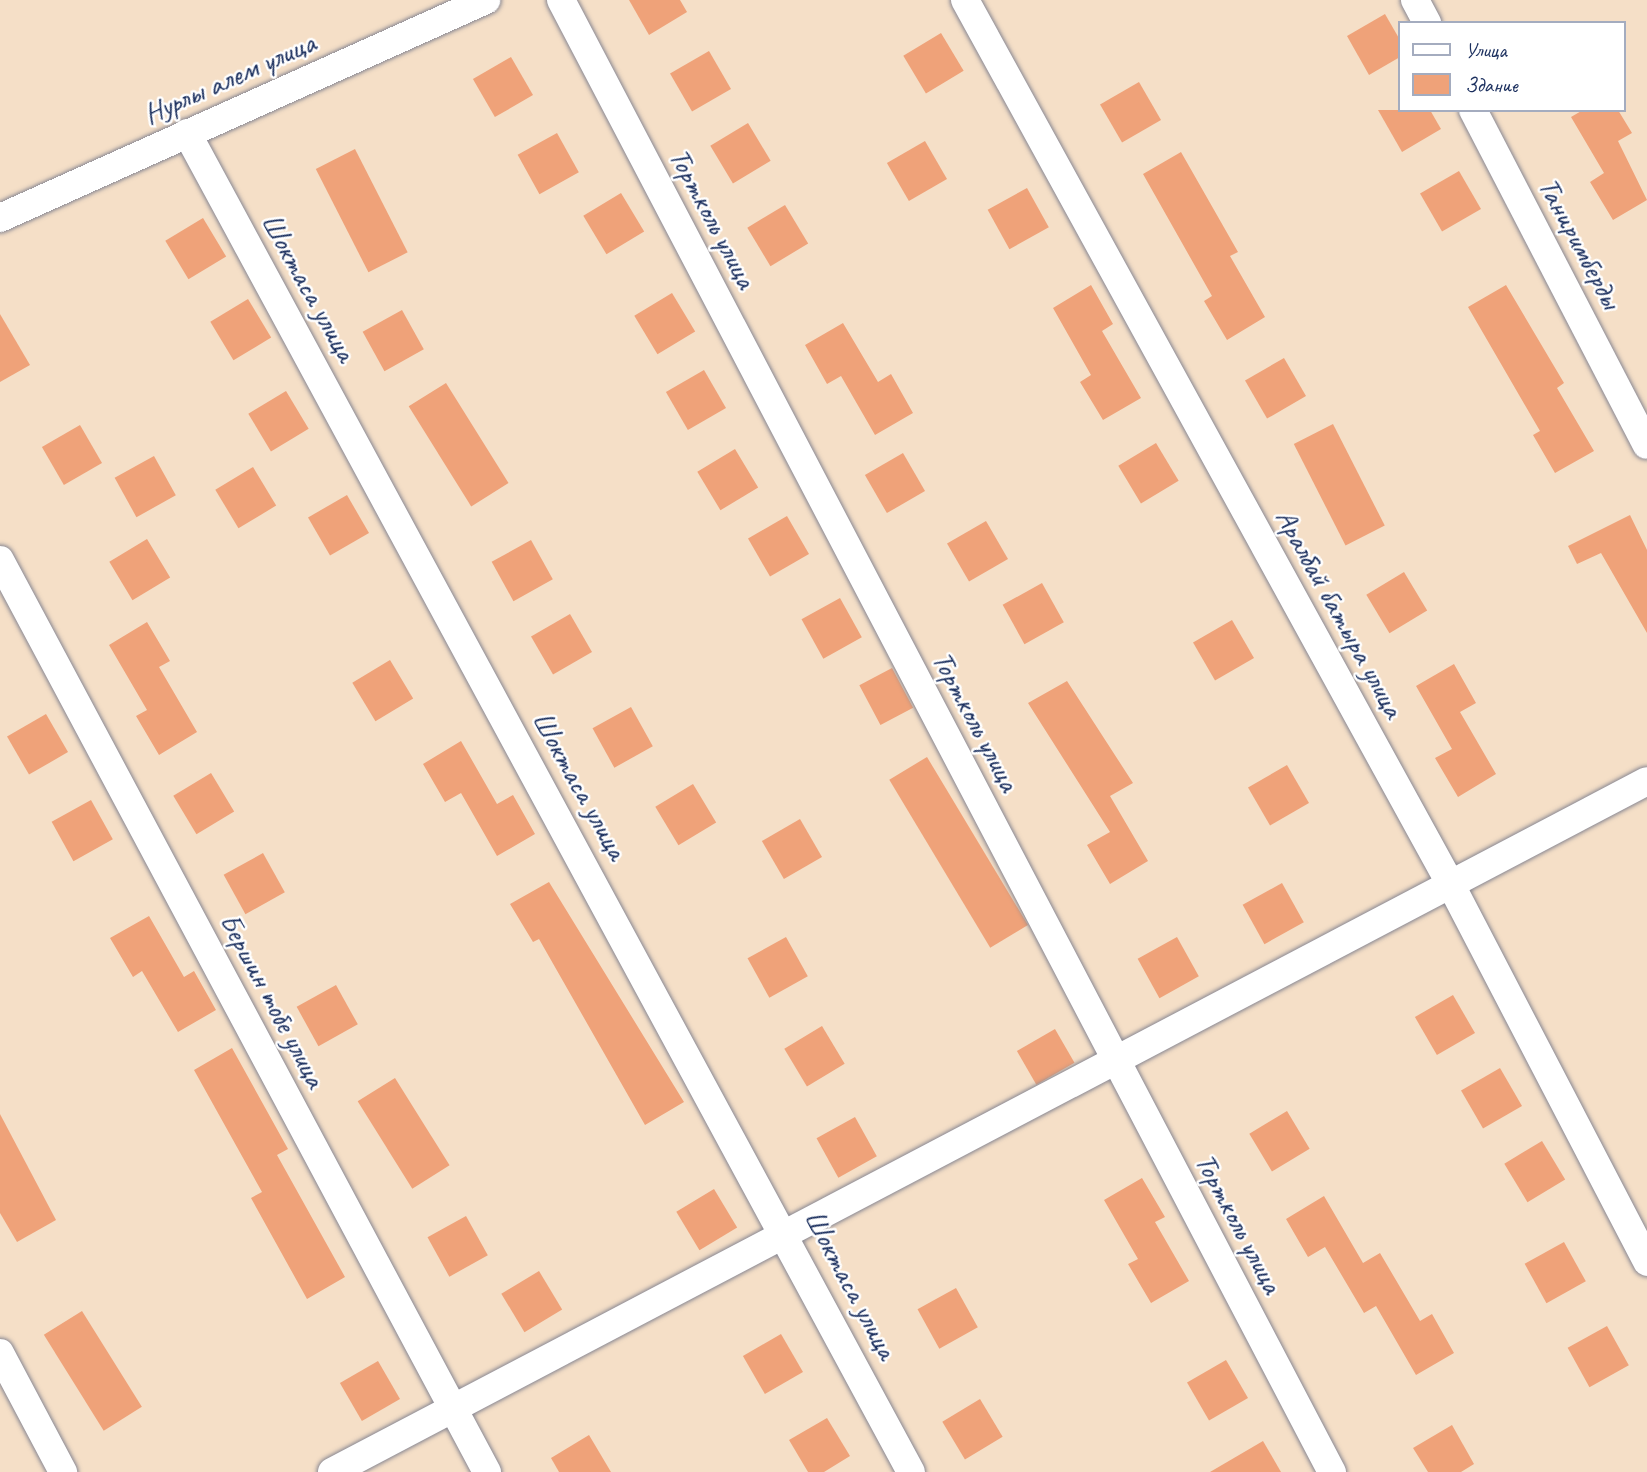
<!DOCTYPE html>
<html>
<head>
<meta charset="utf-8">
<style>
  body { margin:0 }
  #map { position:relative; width:1647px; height:1472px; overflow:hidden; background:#f5dfc7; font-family:Caveat,sans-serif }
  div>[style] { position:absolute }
  .building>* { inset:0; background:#efa279; transform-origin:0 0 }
  .roads { filter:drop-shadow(0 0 2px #888792) drop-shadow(0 0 2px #888792) }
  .street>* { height:28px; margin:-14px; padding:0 14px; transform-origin:14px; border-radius:14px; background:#fff }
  span { translate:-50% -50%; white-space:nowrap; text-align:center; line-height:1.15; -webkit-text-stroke:5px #fff; paint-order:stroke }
  .street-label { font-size:30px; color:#1b2f5e }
  .legend { position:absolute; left:1398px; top:21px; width:228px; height:91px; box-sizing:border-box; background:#fff; border:2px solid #a4acbf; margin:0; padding:9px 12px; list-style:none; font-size:21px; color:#1b2f5e }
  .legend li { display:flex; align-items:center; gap:14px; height:35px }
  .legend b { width:35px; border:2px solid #a4acbf }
</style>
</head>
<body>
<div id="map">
  <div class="building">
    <div style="clip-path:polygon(629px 0,680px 0,687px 12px,649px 35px)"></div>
    <div style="clip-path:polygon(1385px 14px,1400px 40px,1400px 57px,1369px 75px,1347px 36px)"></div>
    <div style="left:941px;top:33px;width:44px;height:44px;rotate:59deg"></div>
    <div style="left:709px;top:51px;width:44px;height:45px;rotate:60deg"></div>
    <div style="left:511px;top:57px;width:44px;height:44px;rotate:60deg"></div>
    <div style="left:1139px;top:82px;width:44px;height:45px;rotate:60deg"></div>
    <div style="clip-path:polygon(1378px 110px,1430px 110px,1441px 129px,1402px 152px)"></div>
    <div style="clip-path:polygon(1583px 110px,1618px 110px,1632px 133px,1618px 141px,1647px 200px,1613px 220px,1590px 182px,1604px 173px,1571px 117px)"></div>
    <div style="left:748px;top:123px;width:44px;height:44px;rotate:59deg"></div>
    <div style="left:557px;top:133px;width:45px;height:45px;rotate:61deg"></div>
    <div style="left:925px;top:141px;width:44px;height:44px;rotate:60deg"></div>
    <div style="left:355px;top:149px;width:116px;height:44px;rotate:63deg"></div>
    <div style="clip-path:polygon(1181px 152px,1238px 252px,1230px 256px,1265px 317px,1227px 340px,1204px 301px,1212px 296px,1143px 174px)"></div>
    <div style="left:1459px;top:171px;width:44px;height:45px;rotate:60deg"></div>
    <div style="left:1027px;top:188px;width:45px;height:45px;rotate:61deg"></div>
    <div style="left:621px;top:193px;width:45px;height:44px;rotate:59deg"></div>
    <div style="left:785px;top:205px;width:45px;height:44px;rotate:59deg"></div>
    <div style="left:203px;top:218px;width:45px;height:44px;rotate:59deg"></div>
    <div style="clip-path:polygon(1091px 285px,1113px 324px,1102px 331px,1141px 398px,1103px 420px,1080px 382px,1091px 375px,1053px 308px)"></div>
    <div style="clip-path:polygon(1506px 285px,1564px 383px,1557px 388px,1594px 451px,1555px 473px,1533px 435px,1540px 431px,1468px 307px)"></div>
    <div style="left:672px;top:293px;width:45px;height:44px;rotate:59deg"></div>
    <div style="left:248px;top:299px;width:45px;height:44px;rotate:59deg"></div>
    <div style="left:402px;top:310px;width:45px;height:45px;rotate:61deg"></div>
    <div style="clip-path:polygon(0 314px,30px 365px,0 382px)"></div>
    <div style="clip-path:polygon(843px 323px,878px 382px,891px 374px,913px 413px,875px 435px,841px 376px,827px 384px,805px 345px)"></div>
    <div style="left:1284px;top:358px;width:44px;height:45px;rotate:60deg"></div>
    <div style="left:704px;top:370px;width:44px;height:44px;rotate:60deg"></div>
    <div style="left:446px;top:383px;width:118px;height:44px;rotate:58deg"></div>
    <div style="left:286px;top:391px;width:44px;height:44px;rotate:59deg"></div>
    <div style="left:1333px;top:424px;width:114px;height:44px;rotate:63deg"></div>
    <div style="left:80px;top:425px;width:44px;height:44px;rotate:60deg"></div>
    <div style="left:1156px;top:443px;width:44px;height:44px;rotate:59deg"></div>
    <div style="left:735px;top:449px;width:45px;height:44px;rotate:59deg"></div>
    <div style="left:903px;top:453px;width:44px;height:44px;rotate:60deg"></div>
    <div style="left:154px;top:456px;width:45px;height:45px;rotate:61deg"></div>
    <div style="left:253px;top:467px;width:45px;height:44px;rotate:59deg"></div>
    <div style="left:347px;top:495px;width:44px;height:45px;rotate:60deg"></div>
    <div style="clip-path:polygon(1630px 515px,1647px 550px,1647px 633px,1601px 553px,1577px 564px,1568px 546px)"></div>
    <div style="left:787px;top:516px;width:44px;height:45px;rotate:60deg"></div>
    <div style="left:986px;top:521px;width:44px;height:45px;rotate:60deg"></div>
    <div style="left:147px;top:539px;width:45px;height:44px;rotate:59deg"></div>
    <div style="left:531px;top:540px;width:45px;height:45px;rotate:61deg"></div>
    <div style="left:1404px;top:572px;width:45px;height:44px;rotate:59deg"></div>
    <div style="left:1042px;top:583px;width:45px;height:45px;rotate:61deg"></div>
    <div style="left:840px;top:598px;width:45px;height:44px;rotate:61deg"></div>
    <div style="left:570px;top:614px;width:44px;height:45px;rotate:60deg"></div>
    <div style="left:1232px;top:620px;width:44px;height:45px;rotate:60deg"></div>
    <div style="clip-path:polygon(147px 622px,170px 661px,159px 667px,197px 732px,159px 755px,136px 716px,147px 710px,109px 645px)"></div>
    <div style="left:390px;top:660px;width:45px;height:44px;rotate:59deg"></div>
    <div style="clip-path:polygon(1454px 664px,1476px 703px,1460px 712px,1496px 774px,1458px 797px,1435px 758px,1452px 749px,1416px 686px)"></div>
    <div style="left:892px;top:668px;width:45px;height:37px;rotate:62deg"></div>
    <div style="clip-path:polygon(1067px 681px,1133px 783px,1110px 796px,1148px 861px,1110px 884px,1087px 845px,1110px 832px,1028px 703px)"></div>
    <div style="left:631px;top:707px;width:45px;height:44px;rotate:61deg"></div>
    <div style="left:46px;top:714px;width:44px;height:45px;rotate:60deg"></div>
    <div style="clip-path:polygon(461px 741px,497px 804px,513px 795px,535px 834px,497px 856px,461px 793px,445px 802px,423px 764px)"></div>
    <div style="left:927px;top:757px;width:196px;height:44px;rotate:59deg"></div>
    <div style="left:1287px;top:765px;width:44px;height:45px;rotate:60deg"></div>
    <div style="left:211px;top:773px;width:45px;height:44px;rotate:59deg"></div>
    <div style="left:693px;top:784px;width:45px;height:44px;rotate:59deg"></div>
    <div style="left:91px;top:800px;width:45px;height:45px;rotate:61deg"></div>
    <div style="left:800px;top:819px;width:44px;height:44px;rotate:60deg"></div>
    <div style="left:263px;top:853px;width:45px;height:45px;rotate:61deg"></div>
    <div style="clip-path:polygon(549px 882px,684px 1102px,645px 1125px,539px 939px,533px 942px,510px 904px)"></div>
    <div style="left:1282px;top:883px;width:45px;height:45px;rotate:61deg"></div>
    <div style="clip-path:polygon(149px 916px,184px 977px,194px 971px,216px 1010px,178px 1032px,142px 971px,133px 977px,110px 938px)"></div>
    <div style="left:786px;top:937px;width:45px;height:44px;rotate:61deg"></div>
    <div style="left:1177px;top:937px;width:45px;height:45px;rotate:61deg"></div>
    <div style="left:336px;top:985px;width:45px;height:45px;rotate:61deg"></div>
    <div style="left:1453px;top:995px;width:44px;height:44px;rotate:60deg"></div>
    <div style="left:822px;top:1026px;width:44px;height:44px;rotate:59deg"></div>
    <div style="left:1055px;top:1029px;width:39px;height:44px;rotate:60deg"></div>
    <div style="clip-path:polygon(232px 1048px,288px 1149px,277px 1155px,345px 1277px,307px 1299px,251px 1198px,262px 1192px,194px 1070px)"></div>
    <div style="left:1500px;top:1068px;width:44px;height:45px;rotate:60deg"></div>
    <div style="left:395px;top:1078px;width:103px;height:44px;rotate:58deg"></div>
    <div style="left:1287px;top:1111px;width:44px;height:44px;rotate:59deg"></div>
    <div style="clip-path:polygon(0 1114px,56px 1220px,17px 1242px,0 1213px)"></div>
    <div style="left:855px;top:1117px;width:45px;height:44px;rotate:61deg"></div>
    <div style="left:1542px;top:1141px;width:45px;height:44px;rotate:59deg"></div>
    <div style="clip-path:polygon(1142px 1178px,1165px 1217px,1155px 1222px,1189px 1281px,1151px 1303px,1128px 1264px,1138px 1259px,1104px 1200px)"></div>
    <div style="left:714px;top:1189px;width:45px;height:44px;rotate:59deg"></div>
    <div style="clip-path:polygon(1324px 1196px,1363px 1263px,1380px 1253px,1420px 1321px,1432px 1314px,1454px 1353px,1416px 1375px,1376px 1306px,1364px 1313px,1325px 1247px,1308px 1257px,1286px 1219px)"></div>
    <div style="left:466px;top:1216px;width:45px;height:44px;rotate:61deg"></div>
    <div style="left:1564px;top:1242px;width:45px;height:45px;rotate:61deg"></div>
    <div style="left:539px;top:1271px;width:45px;height:44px;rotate:59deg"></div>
    <div style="left:956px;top:1288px;width:45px;height:44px;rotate:61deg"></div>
    <div style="left:82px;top:1311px;width:113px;height:45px;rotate:58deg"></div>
    <div style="left:1607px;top:1326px;width:45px;height:45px;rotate:61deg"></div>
    <div style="left:781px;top:1334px;width:44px;height:44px;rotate:60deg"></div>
    <div style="left:1226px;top:1360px;width:44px;height:45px;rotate:60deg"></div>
    <div style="left:378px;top:1361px;width:44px;height:44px;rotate:60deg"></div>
    <div style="left:980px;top:1399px;width:44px;height:44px;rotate:59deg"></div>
    <div style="clip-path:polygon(827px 1418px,850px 1456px,824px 1472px,808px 1472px,789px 1440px)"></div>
    <div style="clip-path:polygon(1452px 1425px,1474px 1464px,1461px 1472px,1428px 1472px,1413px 1448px)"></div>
    <div style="clip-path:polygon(589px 1435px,611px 1472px,559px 1472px,551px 1458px)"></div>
    <div style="clip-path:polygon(1263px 1441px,1281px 1472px,1210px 1472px)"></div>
  </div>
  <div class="roads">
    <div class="street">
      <div style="left:561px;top:0;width:1662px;rotate:62.36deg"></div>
      <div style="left:965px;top:0;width:1010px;rotate:61.23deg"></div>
      <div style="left:1451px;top:885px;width:425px;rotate:62.5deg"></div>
      <div style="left:1415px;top:0;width:26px;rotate:62deg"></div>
      <div style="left:1473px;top:110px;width:377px;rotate:62.6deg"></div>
      <div style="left:187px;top:133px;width:1522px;rotate:61.6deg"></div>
      <div style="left:0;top:218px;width:533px;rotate:-24.16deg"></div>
      <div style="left:0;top:560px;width:1034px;rotate:61.9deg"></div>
      <div style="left:0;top:1353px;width:135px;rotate:62.1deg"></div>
      <div style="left:332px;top:1472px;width:1485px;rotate:-27.72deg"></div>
    </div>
  </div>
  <div class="street-label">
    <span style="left:229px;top:78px;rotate:-24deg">Нурлы алем улица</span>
    <span style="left:713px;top:218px;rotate:62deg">Тортколь улица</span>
    <span style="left:1580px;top:243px;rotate:62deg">Таниримберды</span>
    <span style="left:309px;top:287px;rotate:61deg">Шоктаса улица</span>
    <span style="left:1340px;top:613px;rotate:61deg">Аралбай батыра улица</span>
    <span style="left:976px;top:721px;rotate:62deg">Тортколь улица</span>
    <span style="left:580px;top:785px;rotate:61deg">Шоктаса улица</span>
    <span style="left:273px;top:1000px;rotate:62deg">Бершин тобе улица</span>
    <span style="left:1239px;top:1223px;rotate:62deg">Тортколь улица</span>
    <span style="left:851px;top:1284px;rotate:62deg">Шоктаса улица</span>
  </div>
  <ul class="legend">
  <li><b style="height:9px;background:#fff"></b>Улица</li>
  <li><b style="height:19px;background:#efa279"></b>Здание</li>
  </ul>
</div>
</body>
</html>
